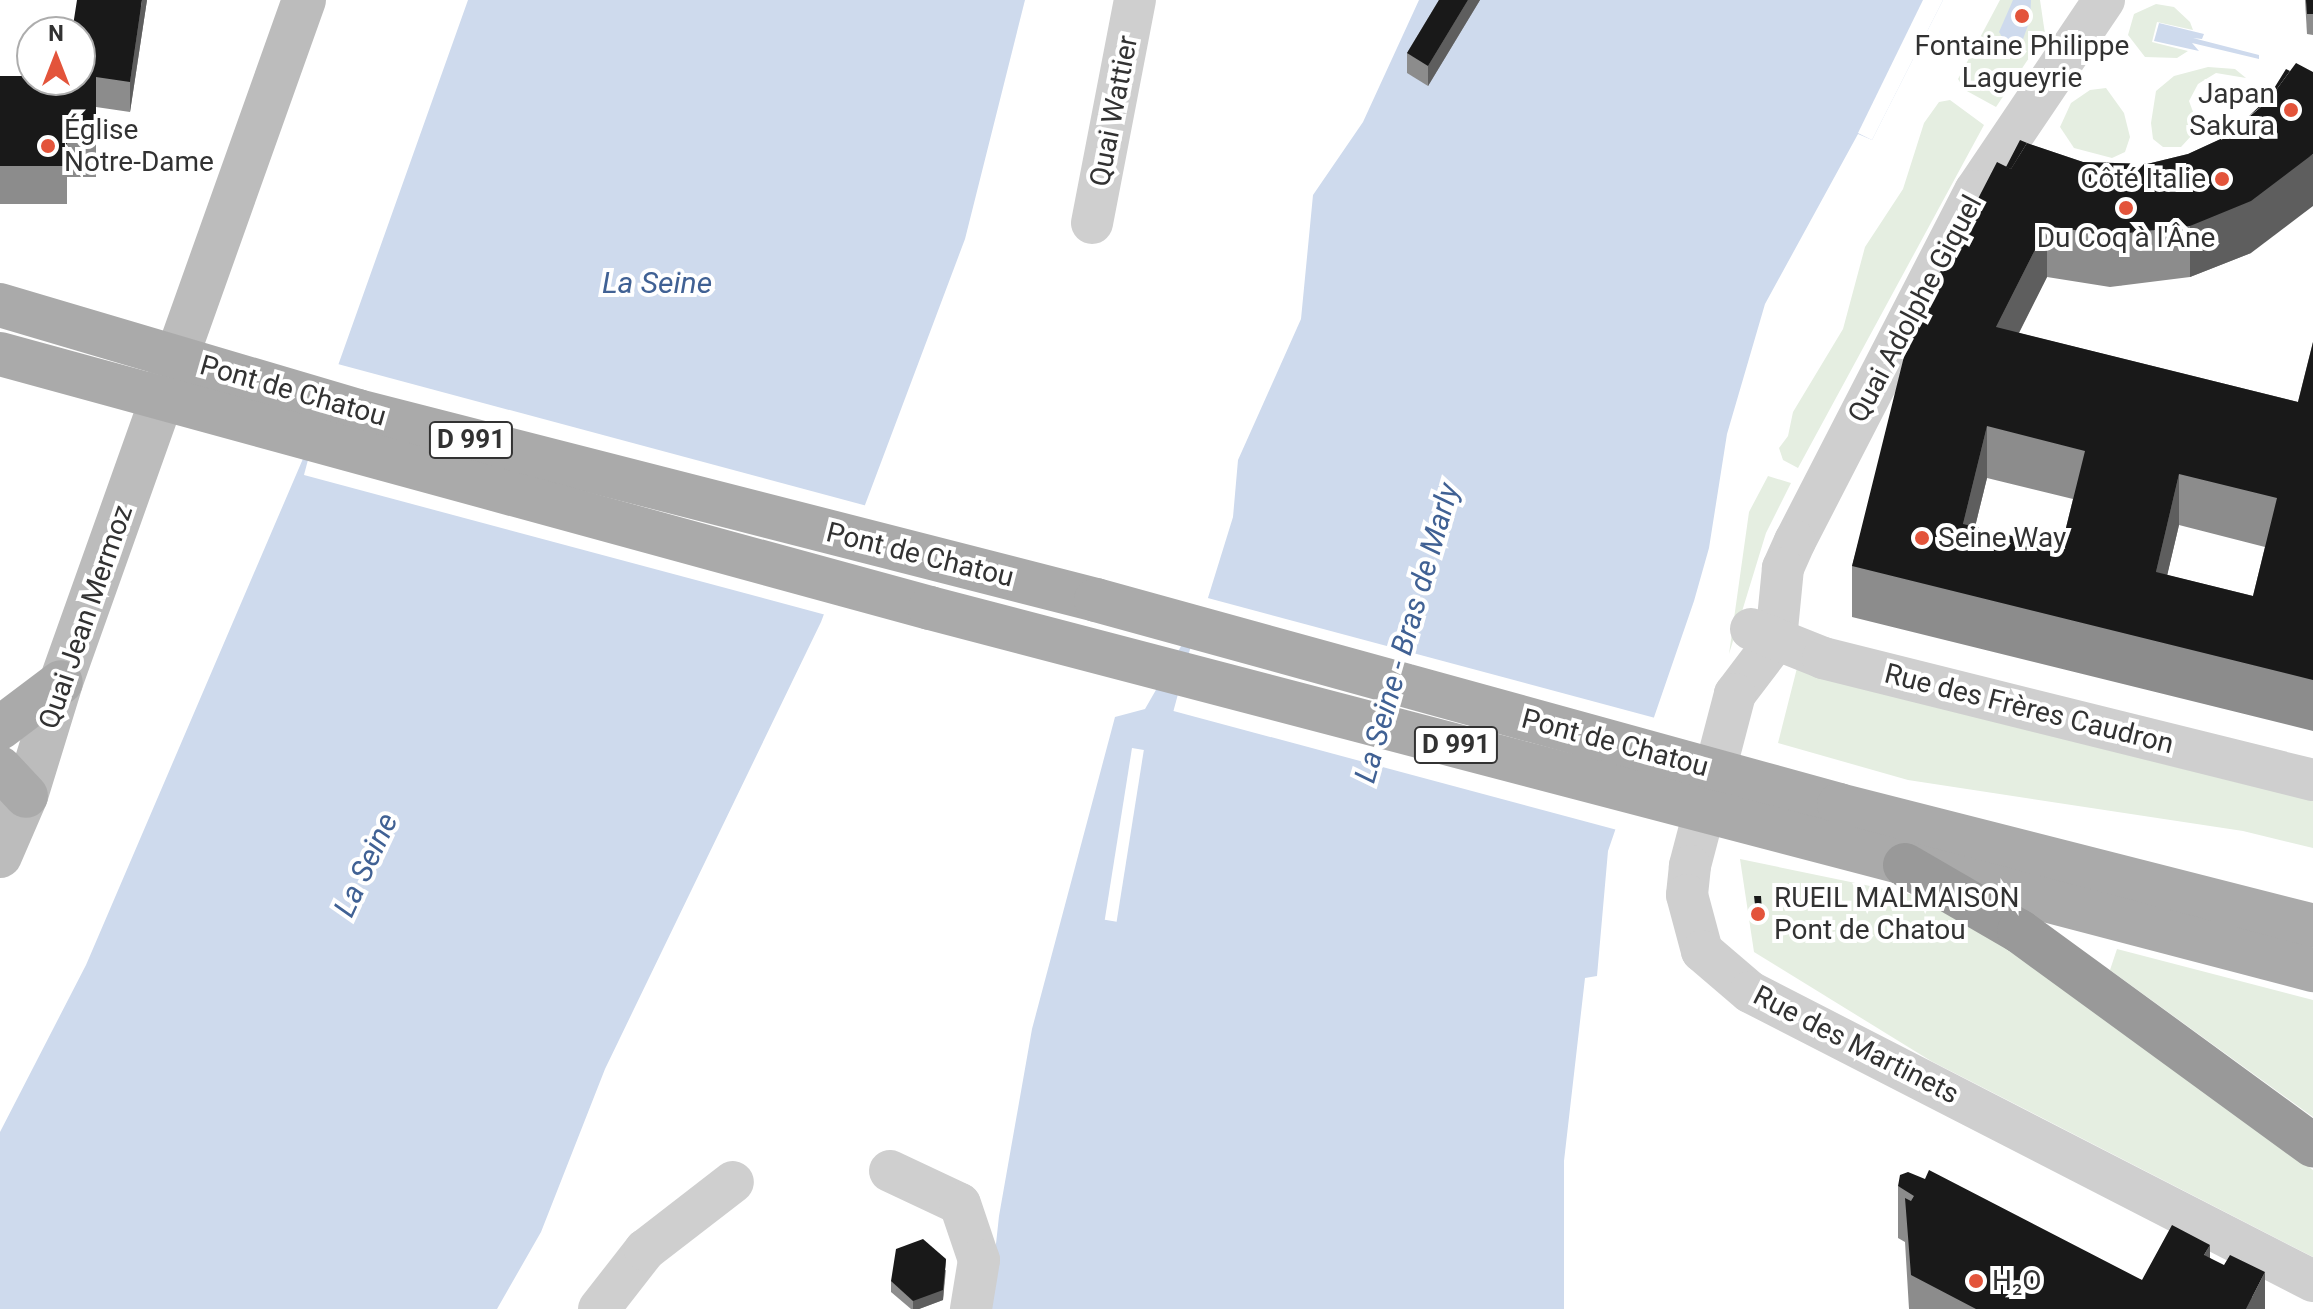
<!DOCTYPE html>
<html>
<head>
<meta charset="utf-8">
<style>
  body { margin:0 }
  #map { position:relative; width:2313px; height:1309px; overflow:hidden; background:#fff; font-family:Roboto,sans-serif }
  div>[style] { position:absolute }
  .green>* { inset:0; background:#e5eee1 }
  .water>* { inset:0; background:#cedaed }
  .pier>* { inset:0; background:#fff; transform-origin:0 0 }
  .minor>* { height:42px; margin:-21px; padding:0 21px; transform-origin:21px; border-radius:21px; background:#cfcfcf }
  .secondary>* { height:44px; margin:-22px; padding:0 22px; transform-origin:22px; border-radius:22px; background:#bcbcbc }
  .primary>* { height:44px; margin:-22px; padding:0 22px; transform-origin:22px; border-radius:22px; background:#aaa }
  .motorway>* { height:44px; margin:-22px; padding:0 22px; transform-origin:22px; border-radius:22px; background:#999 }
  .wall>* { inset:0; background:#8c8c8c }
  .shaded-wall>* { inset:0; background:#5e5e5e }
  .building>* { inset:0; background:#191919 }
  .dots>* { width:22px; height:22px; translate:-50% -50%; box-sizing:border-box; border:4px solid #fff; border-radius:50% }
  span { translate:-50% -50%; white-space:nowrap; text-align:center; line-height:1.15; -webkit-text-stroke:8px #fff; paint-order:stroke }
  .shield-label span { padding:2px 6px; background:#fff; border:2px solid; border-radius:6px; -webkit-text-stroke-width:0 }
  .shield-label { font-size:26px; color:#323232; font-weight:700 }
  .poi-label { font-size:28px; color:#323232 }
  .right { translate:-100% -50%; text-align:right }
  .left { translate:0 -50%; text-align:left }
  .street-label { font-size:28px; color:#323232 }
  .water-label { font-size:30px; color:#406194; font-style:italic }
  .north { position:absolute; left:16px; top:16px; width:80px; height:80px; box-sizing:border-box; background:#fff; border:2px solid #adadad; border-radius:50%; rotate:0deg; font-size:22px; font-weight:700; line-height:32px; text-align:center; color:#323232 }
  .north::after { content:''; display:block; margin:auto; width:28px; height:36px; background:#e3543b; clip-path:polygon(50% 0,100% 100%,50% 72%,0 100%) }
</style>
</head>
<body>
<div id="map">
  <div class="green">
    <div style="clip-path:polygon(2000px 0,2040px 0,2045px 34px,1996px 107px,1965px 90px,1958px 79px)"></div>
    <div style="clip-path:polygon(2156px 4px,2174px 7px,2190px 22px,2193px 30px,2157px 22px,2152px 42px,2188px 51px,2177px 58px,2145px 57px,2128px 35px,2134px 14px)"></div>
    <div style="clip-path:polygon(2208px 67px,2235px 69px,2246px 78px,2216px 73px,2198px 84px,2189px 101px,2196px 120px,2192px 135px,2181px 147px,2163px 147px,2153px 139px,2151px 123px,2156px 91px,2174px 76px)"></div>
    <div style="clip-path:polygon(2106px 88px,2124px 113px,2130px 137px,2125px 152px,2112px 158px,2074px 148px,2060px 127px,2071px 103px,2090px 90px)"></div>
    <div style="clip-path:polygon(1950px 100px,1984px 125px,1798px 468px,1783px 460px,1779px 448px,1788px 436px,1793px 412px,1843px 329px,1865px 247px,1903px 189px,1924px 123px,1939px 102px)"></div>
    <div style="clip-path:polygon(1768px 476px,1791px 483px,1766px 533px,1729px 654px,1749px 512px)"></div>
    <div style="clip-path:polygon(1797px 668px,2313px 800px,2313px 848px,2243px 831px,1908px 780px,1778px 743px)"></div>
    <div style="clip-path:polygon(1740px 859px,1928px 898px,2027px 949px,2313px 1170px,2313px 1257px,1931px 1061px,1754px 952px)"></div>
    <div style="clip-path:polygon(2117px 949px,2313px 1000px,2313px 1117px,2110px 970px)"></div>
  </div>
  <div class="water">
    <div style="clip-path:polygon(468px 0,1025px 0,965px 239px,821px 622px,605px 1069px,541px 1232px,497px 1309px,0 1309px,0 1132px,86px 965px,314px 433px)"></div>
    <div style="clip-path:polygon(1419px 0,1943px 0,1872px 140px,1858px 134px,1765px 304px,1727px 434px,1709px 548px,1694px 601px,1608px 851px,1597px 976px,1585px 978px,1564px 1161px,1564px 1309px,989px 1309px,999px 1216px,1032px 1029px,1115px 717px,1145px 709px,1207px 601px,1233px 517px,1238px 460px,1301px 319px,1313px 195px,1363px 122px)"></div>
    <div style="clip-path:polygon(2013px 0,2031px 0,2030px 20px,2023px 39px,2008px 47px,1999px 32px)"></div>
    <div style="clip-path:polygon(2159px 23px,2204px 34px,2202px 39px,2193px 38px,2259px 55px,2259px 59px,2192px 43px,2199px 51px,2154px 41px)"></div>
  </div>
  <div class="pier">
    <div style="clip-path:polygon(1923px 0,1943px 0,1872px 140px,1858px 133px)"></div>
    <div style="left:334px;top:363px;width:553px;height:116px;rotate:15deg"></div>
    <div style="left:1204px;top:597px;width:472px;height:118px;rotate:15deg"></div>
    <div style="left:1132px;top:748px;width:12px;height:174px;rotate:9deg"></div>
  </div>
  <div class="minor">
    <div style="left:2104px;top:0;width:230px;rotate:124deg"></div>
    <div style="left:1975px;top:191px;width:394px;rotate:117.2deg"></div>
    <div style="left:1795px;top:541px;width:30px;rotate:114deg"></div>
    <div style="left:1783px;top:568px;width:72px;rotate:95.6deg"></div>
    <div style="left:1776px;top:640px;width:68px;rotate:127.2deg"></div>
    <div style="left:1735px;top:694px;width:178px;rotate:104.7deg"></div>
    <div style="left:1690px;top:866px;width:29px;rotate:96deg"></div>
    <div style="left:1687px;top:895px;width:58px;rotate:75deg"></div>
    <div style="left:1702px;top:951px;width:63px;rotate:40.5deg"></div>
    <div style="left:1750px;top:992px;width:633px;rotate:27.17deg"></div>
    <div style="left:1092px;top:223px;width:227px;rotate:-79.1deg"></div>
    <div style="left:1751px;top:629px;width:78px;rotate:21.9deg"></div>
    <div style="left:1823px;top:658px;width:505px;rotate:13.98deg"></div>
    <div style="left:890px;top:1171px;width:77px;rotate:25.2deg"></div>
    <div style="left:960px;top:1204px;width:59px;rotate:71.3deg"></div>
    <div style="left:979px;top:1260px;width:50px;rotate:99.3deg"></div>
    <div style="left:599px;top:1309px;width:75px;rotate:-52.1deg"></div>
    <div style="left:645px;top:1250px;width:111px;rotate:-37.7deg"></div>
  </div>
  <div class="secondary">
    <div style="left:0;top:856px;width:65px;rotate:-66.6deg"></div>
    <div style="left:26px;top:796px;width:119px;rotate:-72.9deg"></div>
    <div style="left:61px;top:682px;width:724px;rotate:-70.39deg"></div>
  </div>
  <div class="primary">
    <div style="left:0;top:305px;width:373px;rotate:16.5deg"></div>
    <div style="left:358px;top:411px;width:762px;rotate:14.36deg"></div>
    <div style="left:1096px;top:600px;width:771px;rotate:15.42deg"></div>
    <div style="left:1839px;top:805px;width:489px;rotate:14.3deg"></div>
    <div style="left:0;top:354px;width:964px;rotate:15.28deg"></div>
    <div style="left:930px;top:608px;width:1430px;rotate:14.67deg"></div>
    <div style="left:0;top:728px;width:76px;rotate:-37deg"></div>
    <div style="left:0;top:768px;width:38px;rotate:47deg"></div>
  </div>
  <div class="motorway">
    <div style="left:1905px;top:865px;width:132px;rotate:30.1deg"></div>
    <div style="left:2019px;top:931px;width:364px;rotate:36.1deg"></div>
  </div>
  <div class="wall">
    <div style="clip-path:polygon(147px 0,130px 112px,96px 107px,96px 177px,67px 177px,67px 204px,0 204px,0 76px,80px 80px)"></div>
    <div style="clip-path:polygon(1439px 0,1480px 0,1428px 86px,1407px 73px,1407px 53px)"></div>
    <div style="clip-path:polygon(2305px 0,2313px 0,2313px 35px,2307px 34px)"></div>
    <div style="clip-path:polygon(evenodd,2225px 137px,2251px 253px,2190px 277px,2110px 287px,2047px 277px,2019px 333px,2298px 402px,2313px 342px,2313px 731px,1852px 617px,1852px 566px,1921px 309px,2006px 167px,2032px 145px,2083px 162px,2147px 164px,2188px 154px,2225px 137px,1987px 478px,2073px 499px,2061px 548px,1975px 527px,1987px 478px,2225px 137px,2179px 525px,2265px 547px,2253px 596px,2167px 575px,2179px 525px)"></div>
    <div style="clip-path:polygon(1898px 1186px,2142px 1280px,2210px 1258px,2265px 1309px,1909px 1309px,1905px 1242px,1898px 1238px)"></div>
    <div style="clip-path:polygon(946px 1270px,943px 1300px,919px 1309px,911px 1309px,891px 1292px,891px 1281px)"></div>
  </div>
  <div class="shaded-wall">
    <div style="clip-path:polygon(142px 0,147px 0,130px 112px,130px 82px)"></div>
    <div style="clip-path:polygon(1468px 0,1480px 0,1428px 86px,1428px 66px)"></div>
    <div style="clip-path:polygon(2313px 154px,2313px 206px,2251px 253px,2190px 277px,2190px 226px)"></div>
    <div style="clip-path:polygon(2047px 226px,2047px 277px,1996px 378px,1996px 327px)"></div>
    <div style="clip-path:polygon(1987px 426px,1987px 478px,1963px 575px,1963px 524px)"></div>
    <div style="clip-path:polygon(2179px 474px,2179px 525px,2156px 623px,2156px 572px)"></div>
    <div style="clip-path:polygon(1762px 911px,1762px 921px,1756px 923px,1756px 913px)"></div>
    <div style="clip-path:polygon(2210px 1245px,2210px 1296px,2204px 1255px)"></div>
    <div style="clip-path:polygon(946px 1259px,943px 1300px,919px 1309px,913px 1309px,913px 1301px)"></div>
    <div style="clip-path:polygon(2265px 1272px,2265px 1309px,2246px 1309px)"></div>
  </div>
  <div class="building">
    <div style="clip-path:polygon(77px 0,142px 0,130px 82px,96px 77px,96px 75px,80px 75px,80px 32px,72px 32px)"></div>
    <div style="clip-path:polygon(1439px 0,1468px 0,1428px 66px,1407px 53px)"></div>
    <div style="clip-path:polygon(2306px 0,2313px 0,2313px 14px,2307px 14px)"></div>
    <div style="clip-path:polygon(evenodd,2296px 63px,2313px 72px,2313px 154px,2251px 201px,2190px 226px,2110px 235px,2047px 226px,1996px 327px,2298px 402px,2313px 342px,2313px 680px,1852px 566px,1916px 308px,1921px 309px,1997px 162px,2011px 169px,2027px 143px,2083px 162px,2147px 164px,2188px 154px,2225px 137px,2268px 101px,2296px 63px,1987px 426px,2085px 451px,2061px 548px,1963px 524px,1987px 426px,2296px 63px,2179px 474px,2277px 498px,2253px 596px,2156px 572px,2179px 474px)"></div>
    <div style="clip-path:polygon(2286px 69px,2290px 71px,2268px 101px,2248px 117px,2268px 98px)"></div>
    <div style="clip-path:polygon(80px 75px,96px 75px,96px 139px,67px 139px,67px 166px,0 166px,0 76px,32px 76px,32px 80px,80px 80px)"></div>
    <div style="clip-path:polygon(2020px 140px,2032px 145px,2027px 143px,2011px 169px,2006px 167px)"></div>
    <div style="clip-path:polygon(1754px 896px,1761px 896px,1762px 911px,1756px 913px)"></div>
    <div style="clip-path:polygon(1929px 1170px,2142px 1280px,2172px 1225px,2210px 1245px,2204px 1255px,2224px 1265px,2230px 1255px,2265px 1272px,2246px 1309px,1976px 1309px,1911px 1275px,1905px 1198px,1911px 1201px,1914px 1196px,1898px 1186px,1900px 1175px,1908px 1172px,1925px 1179px)"></div>
    <div style="clip-path:polygon(923px 1239px,946px 1259px,943px 1290px,913px 1301px,891px 1281px,896px 1249px)"></div>
  </div>
  <div class="dots">
    <div style="left:2022px;top:16px;background:#e3543b"></div>
    <div style="left:2291px;top:110px;background:#e3543b"></div>
    <div style="left:48px;top:146px;background:#e3543b"></div>
    <div style="left:2222px;top:179px;background:#e3543b"></div>
    <div style="left:2126px;top:208px;background:#e3543b"></div>
    <div style="left:1922px;top:538px;background:#e3543b"></div>
    <div style="left:1758px;top:914px;background:#e3543b"></div>
    <div style="left:1976px;top:1281px;background:#e3543b"></div>
  </div>
  <div class="shield-label">
    <span style="left:471px;top:440px">D 991</span>
    <span style="left:1456px;top:745px">D 991</span>
  </div>
  <div class="poi-label">
    <span style="left:2022px;top:62px">Fontaine Philippe<br>Lagueyrie</span>
    <span class="right" style="left:2275px;top:110px">Japan<br>Sakura</span>
    <span class="left" style="left:64px;top:146px">Église<br>Notre-Dame</span>
    <span class="right" style="left:2206px;top:179px">Côté Italie</span>
    <span style="left:2126px;top:238px">Du Coq à l'Âne</span>
    <span class="left" style="left:1938px;top:538px">Seine Way</span>
    <span class="left" style="left:1774px;top:914px">RUEIL MALMAISON<br>Pont de Chatou</span>
    <span class="left" style="left:1992px;top:1281px">H₂O</span>
  </div>
  <div class="street-label">
    <span style="left:1114px;top:111px;rotate:-79deg">Quai Wattier</span>
    <span style="left:1915px;top:309px;rotate:-62deg">Quai Adolphe Giquel</span>
    <span style="left:293px;top:391px;rotate:16deg">Pont de Chatou</span>
    <span style="left:920px;top:555px;rotate:14deg">Pont de Chatou</span>
    <span style="left:86px;top:617px;rotate:-71deg">Quai Jean Mermoz</span>
    <span style="left:2029px;top:709px;rotate:14deg">Rue des Frères Caudron</span>
    <span style="left:1615px;top:743px;rotate:15deg">Pont de Chatou</span>
    <span style="left:1856px;top:1045px;rotate:27deg">Rue des Martinets</span>
  </div>
  <div class="water-label">
    <span style="left:657px;top:283px">La Seine</span>
    <span style="left:1407px;top:633px;rotate:-74deg">La Seine - Bras de Marly</span>
    <span style="left:366px;top:865px;rotate:-65deg">La Seine</span>
  </div>
  <div class="north">N</div>
</div>
</body>
</html>
